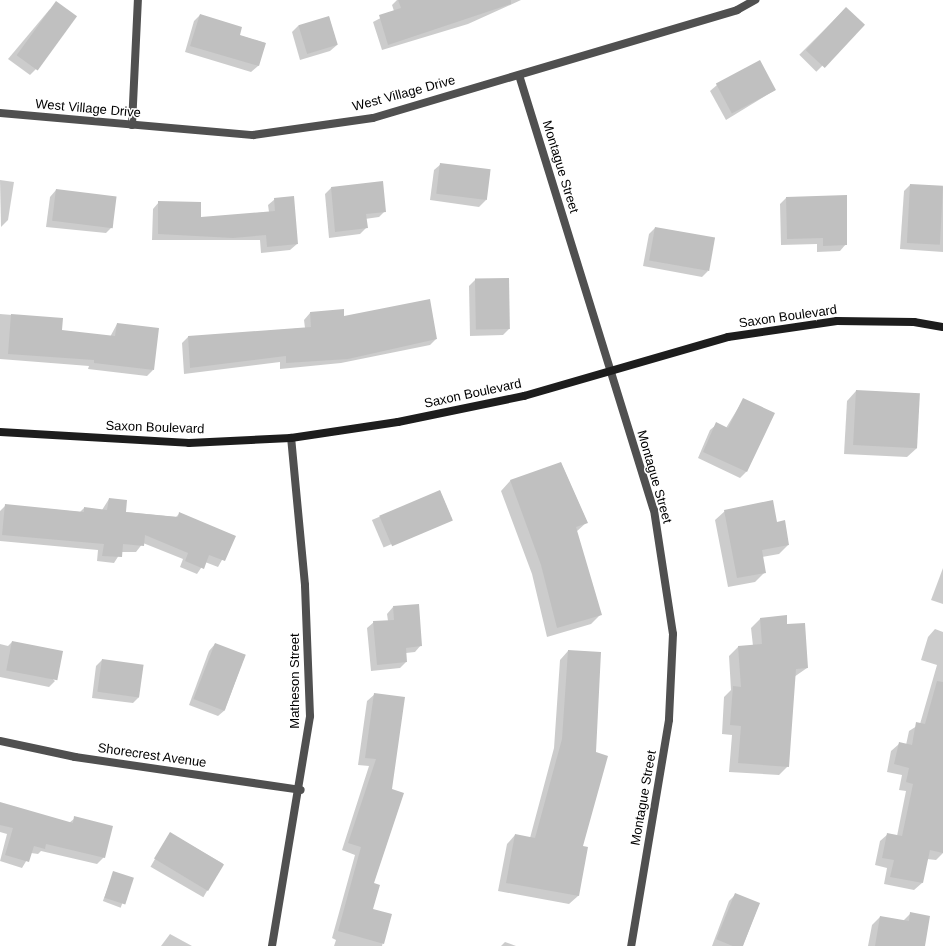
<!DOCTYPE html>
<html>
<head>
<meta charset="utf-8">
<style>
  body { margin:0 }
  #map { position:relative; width:943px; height:946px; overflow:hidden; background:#fff; font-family:Helvetica,sans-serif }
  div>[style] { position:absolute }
  .shadow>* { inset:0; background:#0003; transform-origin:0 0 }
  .building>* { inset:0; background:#c0c0c0; transform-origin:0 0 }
  .minor>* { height:8px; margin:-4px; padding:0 4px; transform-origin:4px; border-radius:4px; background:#505050 }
  .secondary>* { height:8px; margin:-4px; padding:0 4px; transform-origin:4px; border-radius:4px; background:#1d1d1d }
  span { translate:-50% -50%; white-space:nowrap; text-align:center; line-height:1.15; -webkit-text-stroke:3px #fff; paint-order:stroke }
  .street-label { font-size:13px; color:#000 }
</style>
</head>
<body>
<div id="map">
  <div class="shadow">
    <div style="clip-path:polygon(397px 0,521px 0,468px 24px,382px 50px,373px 22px,394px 11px,392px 5px)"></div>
    <div style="left:846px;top:8px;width:24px;height:66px;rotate:45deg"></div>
    <div style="clip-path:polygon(50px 9px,36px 69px,30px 75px,8px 59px)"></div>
    <div style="clip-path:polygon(200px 15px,238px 35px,265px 43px,258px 66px,251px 72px,185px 52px,194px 21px)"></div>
    <div style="clip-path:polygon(329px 17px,337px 45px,330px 51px,300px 60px,292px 32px,298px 26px)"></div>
    <div style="clip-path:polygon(717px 85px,775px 90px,726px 120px,710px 91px)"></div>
    <div style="clip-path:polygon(441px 164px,486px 200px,479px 207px,430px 200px,434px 170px)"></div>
    <div style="clip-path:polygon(0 180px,14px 182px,8px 220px,1px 227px)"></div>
    <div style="clip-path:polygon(910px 185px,943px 187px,943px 252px,900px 249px,904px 191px)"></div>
    <div style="clip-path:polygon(331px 188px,385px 211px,379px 217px,365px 219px,366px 228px,360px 234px,329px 238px,325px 194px)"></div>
    <div style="clip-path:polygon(56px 190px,112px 227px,106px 233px,46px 227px,50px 197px)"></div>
    <div style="clip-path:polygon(786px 198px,846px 244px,840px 251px,817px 252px,817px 244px,781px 245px,780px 204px)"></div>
    <div style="clip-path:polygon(275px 199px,297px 244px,290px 250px,261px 253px,260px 240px,152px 240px,153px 209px,159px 202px,200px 218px,269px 212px,268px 205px)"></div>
    <div style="clip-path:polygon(655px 228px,708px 271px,702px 277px,643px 266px,649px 234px)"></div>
    <div style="clip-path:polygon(508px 279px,509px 329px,503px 335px,470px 336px,469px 286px,475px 280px)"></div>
    <div style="clip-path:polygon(310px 313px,344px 317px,436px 339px,430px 345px,341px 363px,280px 369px,280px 362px,184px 374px,182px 343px,188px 337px,305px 328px,304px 320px)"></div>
    <div style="clip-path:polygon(0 314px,62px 319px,61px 331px,110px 337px,117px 324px,153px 370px,147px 376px,88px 369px,89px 366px,0 359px)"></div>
    <div style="clip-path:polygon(856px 391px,917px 448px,907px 457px,844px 454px,847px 401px)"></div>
    <div style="clip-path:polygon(743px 400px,746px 472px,740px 478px,698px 458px,710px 430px,717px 424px,726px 428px)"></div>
    <div style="clip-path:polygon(561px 463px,587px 522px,576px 532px,601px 614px,591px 624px,547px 637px,532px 574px,501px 491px,510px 481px)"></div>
    <div style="left:440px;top:491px;width:30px;height:74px;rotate:67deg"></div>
    <div style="clip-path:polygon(109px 499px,125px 512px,176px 517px,180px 513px,235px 537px,218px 567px,205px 562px,197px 574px,180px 567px,183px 559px,143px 543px,136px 552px,121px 552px,114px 563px,97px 561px,98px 550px,0 541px,0 511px,6px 505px,80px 512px,84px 508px,102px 510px)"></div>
    <div style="clip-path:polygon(725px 511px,776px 523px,788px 545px,779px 554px,762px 557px,765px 572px,755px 582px,728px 587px,715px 520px)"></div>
    <div style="clip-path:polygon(943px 568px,943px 604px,931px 600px)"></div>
    <div style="clip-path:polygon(393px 607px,421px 645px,415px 652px,406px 653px,406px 662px,400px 668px,371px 671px,367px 628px,374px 622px,388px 621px,387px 614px)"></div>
    <div style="clip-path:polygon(760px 619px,786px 625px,807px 668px,794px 677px,788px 766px,779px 775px,729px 772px,732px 735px,722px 734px,724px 697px,731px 690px,729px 656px,738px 647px,753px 646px,751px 628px)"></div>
    <div style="clip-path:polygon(935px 629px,943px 632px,943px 853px,936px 860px,927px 859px,922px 883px,914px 890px,884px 884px,887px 868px,875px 865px,880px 841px,888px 834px,897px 836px,906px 791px,899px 790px,902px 775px,887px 772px,891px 751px,899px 744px,906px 745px,909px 731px,920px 724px,937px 665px,921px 660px,928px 637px)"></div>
    <div style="clip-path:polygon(12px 642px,55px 681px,49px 687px,0 677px,0 644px,8px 646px)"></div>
    <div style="clip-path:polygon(215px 644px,245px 655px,225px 710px,218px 716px,189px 705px,209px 651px)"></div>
    <div style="clip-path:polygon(568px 651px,582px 847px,587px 848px,578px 896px,569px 904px,498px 891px,507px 844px,515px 835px,530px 838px,554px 748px,560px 660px)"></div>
    <div style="clip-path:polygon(102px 660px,139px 697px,133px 703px,92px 698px,96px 666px)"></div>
    <div style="clip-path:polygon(375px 694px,404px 698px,373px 884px,372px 910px,390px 915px,382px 946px,334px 946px,336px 940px,332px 938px,355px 855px,342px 850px,369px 766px,358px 765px,367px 701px)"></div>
    <div style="clip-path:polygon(0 806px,69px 823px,75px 818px,104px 857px,97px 864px,41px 851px,38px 854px,31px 853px,22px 868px,0 861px,7px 834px,0 832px)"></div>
    <div style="left:170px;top:833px;width:61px;height:39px;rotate:30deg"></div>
    <div style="left:114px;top:872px;width:19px;height:31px;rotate:21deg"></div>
    <div style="clip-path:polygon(735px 895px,759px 904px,743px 946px,712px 946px,729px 901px)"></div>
    <div style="clip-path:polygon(911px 913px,924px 946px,868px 946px,872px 925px,880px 917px,903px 921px)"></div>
    <div style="clip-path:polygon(170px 934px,192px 946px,161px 946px)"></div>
    <div style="clip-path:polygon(505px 942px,516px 946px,501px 946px)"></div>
  </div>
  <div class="building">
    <div style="clip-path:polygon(398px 0,511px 0,511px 4px,388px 45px,379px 15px,401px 8px)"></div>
    <div style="left:56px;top:1px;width:26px;height:67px;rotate:36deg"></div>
    <div style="left:846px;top:7px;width:26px;height:59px;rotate:43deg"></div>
    <div style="clip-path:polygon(200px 14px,242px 27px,240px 35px,266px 43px,259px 66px,190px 46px)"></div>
    <div style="left:329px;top:16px;width:30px;height:32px;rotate:73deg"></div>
    <div style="left:760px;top:60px;width:34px;height:50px;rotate:62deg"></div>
    <div style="left:440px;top:163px;width:51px;height:31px;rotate:7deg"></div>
    <div style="clip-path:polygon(383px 181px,386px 212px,366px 214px,368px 228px,335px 232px,331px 187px)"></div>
    <div style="left:910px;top:184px;width:33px;height:59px;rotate:3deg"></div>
    <div style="left:56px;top:189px;width:61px;height:32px;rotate:7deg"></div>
    <div style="clip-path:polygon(847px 195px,847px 245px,823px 246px,823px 238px,787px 239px,786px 197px)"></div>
    <div style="clip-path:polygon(294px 196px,298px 244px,267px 247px,266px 235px,233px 238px,158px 234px,158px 201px,201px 202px,201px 217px,275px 211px,274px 198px)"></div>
    <div style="left:655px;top:227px;width:61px;height:34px;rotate:10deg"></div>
    <div style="left:509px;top:278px;width:51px;height:34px;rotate:89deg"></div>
    <div style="clip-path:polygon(430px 299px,437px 339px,348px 359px,286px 363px,286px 356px,190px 368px,188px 336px,311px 327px,310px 312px,344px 309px,344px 316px)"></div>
    <div style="clip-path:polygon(11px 314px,63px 318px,62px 330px,115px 336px,117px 323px,159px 328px,154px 370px,94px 363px,94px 360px,8px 354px)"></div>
    <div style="left:856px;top:390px;width:64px;height:55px;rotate:3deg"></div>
    <div style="clip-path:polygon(743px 398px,775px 413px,747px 472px,703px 452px,716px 422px,728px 428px)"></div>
    <div style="clip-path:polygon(561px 462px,588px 523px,576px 527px,602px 615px,557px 628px,541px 565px,510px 480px)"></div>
    <div style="left:440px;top:490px;width:33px;height:66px;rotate:67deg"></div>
    <div style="clip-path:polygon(109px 498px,127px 500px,126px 512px,178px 517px,179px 512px,236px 536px,225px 561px,209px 555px,204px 569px,185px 561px,188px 553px,145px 535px,144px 546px,123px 544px,122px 557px,102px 556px,104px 544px,2px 535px,5px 504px,84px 512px,84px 507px,107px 510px)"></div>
    <div style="clip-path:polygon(773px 500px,777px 522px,785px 520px,789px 545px,762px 550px,766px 573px,737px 578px,724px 510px)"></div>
    <div style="clip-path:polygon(419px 604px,422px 646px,406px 648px,407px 662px,377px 665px,373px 621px,394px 620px,393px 606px)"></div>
    <div style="clip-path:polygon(787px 615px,787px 624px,805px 623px,808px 668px,796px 669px,789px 767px,738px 763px,741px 726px,730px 725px,733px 686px,741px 687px,738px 646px,762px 644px,760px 618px)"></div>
    <div style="left:12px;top:641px;width:52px;height:30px;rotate:11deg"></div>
    <div style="left:215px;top:643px;width:33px;height:60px;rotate:21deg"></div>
    <div style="clip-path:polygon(568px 650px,601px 652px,596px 752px,608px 756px,583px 846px,588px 847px,579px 896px,506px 883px,515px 834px,535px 838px,562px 739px)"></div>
    <div style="left:102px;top:659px;width:42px;height:33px;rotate:8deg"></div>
    <div style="clip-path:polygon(937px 681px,943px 682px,943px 853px,930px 850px,923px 883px,890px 877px,894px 860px,882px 858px,887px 833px,902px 836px,913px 784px,906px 782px,909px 768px,894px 764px,899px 742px,912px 745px,916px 722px,925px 724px)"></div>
    <div style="clip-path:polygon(374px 693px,405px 697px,392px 789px,404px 793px,374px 883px,380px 885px,373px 909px,392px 914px,384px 944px,338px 931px,361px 847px,348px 843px,376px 759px,365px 758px)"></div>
    <div style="clip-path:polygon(0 802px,73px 823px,74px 816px,113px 826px,105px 858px,46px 844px,45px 849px,34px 846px,29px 862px,5px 855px,13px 828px,0 825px)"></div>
    <div style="left:170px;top:832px;width:63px;height:31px;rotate:31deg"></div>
    <div style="left:113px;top:871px;width:22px;height:28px;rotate:18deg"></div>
    <div style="left:735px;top:893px;width:27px;height:50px;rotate:22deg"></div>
    <div style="clip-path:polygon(910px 912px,930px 916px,925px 946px,875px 946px,880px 916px,909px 921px)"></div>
  </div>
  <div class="minor">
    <div style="left:519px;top:75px;width:455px;rotate:72.8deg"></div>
    <div style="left:654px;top:510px;width:125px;rotate:81.3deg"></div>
    <div style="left:673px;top:634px;width:86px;rotate:92.7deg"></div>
    <div style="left:669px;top:720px;width:229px;rotate:99.5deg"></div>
    <div style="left:0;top:113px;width:254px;rotate:5deg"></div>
    <div style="left:253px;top:135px;width:121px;rotate:-8.1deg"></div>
    <div style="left:373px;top:118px;width:380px;rotate:-16.5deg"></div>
    <div style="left:737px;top:10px;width:21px;rotate:-29deg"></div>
    <div style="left:132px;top:125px;width:125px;rotate:-87.3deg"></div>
    <div style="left:0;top:741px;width:77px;rotate:12deg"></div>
    <div style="left:75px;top:757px;width:228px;rotate:8.3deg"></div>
    <div style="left:272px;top:946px;width:233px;rotate:-80.6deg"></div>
    <div style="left:310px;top:716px;width:131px;rotate:-92.2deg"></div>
    <div style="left:305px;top:585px;width:148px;rotate:-95.4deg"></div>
  </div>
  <div class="secondary">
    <div style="left:0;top:432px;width:189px;rotate:3.3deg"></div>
    <div style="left:189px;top:443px;width:102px;rotate:-2.8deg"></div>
    <div style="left:291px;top:438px;width:108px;rotate:-8.5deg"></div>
    <div style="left:398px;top:422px;width:129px;rotate:-11.7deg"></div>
    <div style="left:524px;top:396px;width:212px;rotate:-16.1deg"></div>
    <div style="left:728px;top:337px;width:110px;rotate:-8.4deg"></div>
    <div style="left:837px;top:321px;width:77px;rotate:0.7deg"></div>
    <div style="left:914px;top:322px;width:29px;rotate:10deg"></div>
  </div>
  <div class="street-label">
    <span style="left:404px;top:94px;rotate:-15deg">West Village Drive</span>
    <span style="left:88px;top:109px;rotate:5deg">West Village Drive</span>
    <span style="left:560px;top:167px;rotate:73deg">Montague Street</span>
    <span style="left:788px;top:317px;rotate:-8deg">Saxon Boulevard</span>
    <span style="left:473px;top:394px;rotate:-12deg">Saxon Boulevard</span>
    <span style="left:155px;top:428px;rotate:2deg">Saxon Boulevard</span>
    <span style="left:654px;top:477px;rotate:74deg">Montague Street</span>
    <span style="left:295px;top:681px;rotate:-90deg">Matheson Street</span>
    <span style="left:152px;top:756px;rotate:8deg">Shorecrest Avenue</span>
    <span style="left:644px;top:798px;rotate:-80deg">Montague Street</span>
  </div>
</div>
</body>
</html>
